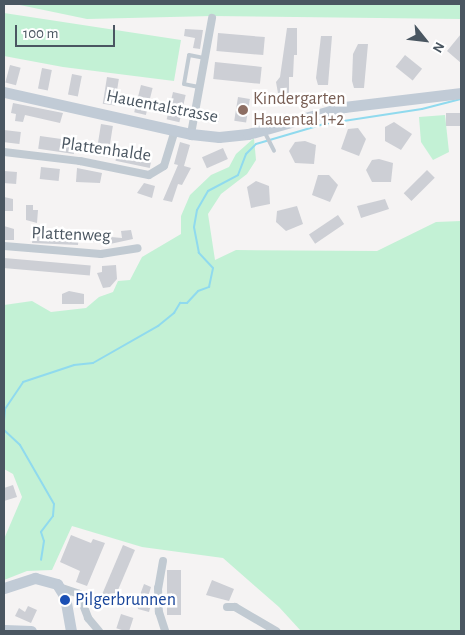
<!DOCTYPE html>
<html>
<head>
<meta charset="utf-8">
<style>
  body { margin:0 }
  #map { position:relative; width:465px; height:635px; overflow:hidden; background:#f5f3f3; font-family:"Alegreya Sans",sans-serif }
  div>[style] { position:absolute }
  .green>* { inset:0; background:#c3f1d5 }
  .stream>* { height:2px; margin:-1px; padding:0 1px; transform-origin:1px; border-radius:1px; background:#90daee }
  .building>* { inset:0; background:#cdcfd5; transform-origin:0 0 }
  .lane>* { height:4px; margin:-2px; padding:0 2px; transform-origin:2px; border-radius:2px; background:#c1cad2 }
  .street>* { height:8px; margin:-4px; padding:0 4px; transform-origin:4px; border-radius:4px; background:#c1cad2 }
  .secondary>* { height:11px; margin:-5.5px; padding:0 5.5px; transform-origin:5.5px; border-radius:5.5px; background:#c1cbd6 }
  .dots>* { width:14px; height:14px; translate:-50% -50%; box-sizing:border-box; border:2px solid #fff; border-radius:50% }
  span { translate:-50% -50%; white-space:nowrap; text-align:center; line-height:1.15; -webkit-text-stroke:5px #fff; paint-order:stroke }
  .education-label { font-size:18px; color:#785e54 }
  .left { translate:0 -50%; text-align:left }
  .street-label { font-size:18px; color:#4a5661 }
  .transit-label { font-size:18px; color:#164399 }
  .frame { position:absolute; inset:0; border:5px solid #4a5661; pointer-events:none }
  .north { position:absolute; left:400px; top:15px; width:50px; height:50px; -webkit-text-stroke:4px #fff; paint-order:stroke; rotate:119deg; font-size:14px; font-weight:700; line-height:20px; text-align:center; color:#4a5661 }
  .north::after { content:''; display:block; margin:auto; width:18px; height:22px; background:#4a5661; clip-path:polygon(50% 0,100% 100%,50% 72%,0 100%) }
  .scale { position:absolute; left:15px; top:25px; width:100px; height:22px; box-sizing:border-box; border:2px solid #4a5661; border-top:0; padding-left:6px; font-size:15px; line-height:18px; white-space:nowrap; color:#4a5661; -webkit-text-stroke:4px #fff; paint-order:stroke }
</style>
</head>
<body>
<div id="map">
  <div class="green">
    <div style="clip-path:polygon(15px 4px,461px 4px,461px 19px,212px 16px,87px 19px)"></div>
    <div style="clip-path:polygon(4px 13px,181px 40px,174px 81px,63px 67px,4px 56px)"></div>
    <div style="clip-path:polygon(445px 115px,449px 152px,433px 160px,421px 142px,419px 117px)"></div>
    <div style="clip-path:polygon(254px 138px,256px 160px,247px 174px,221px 194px,208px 214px,215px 260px,236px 250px,377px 251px,436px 222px,461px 221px,461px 631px,301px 631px,279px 607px,223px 558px,142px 547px,72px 526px,52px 570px,27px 571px,4px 580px,4px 539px,22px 497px,13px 474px,4px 469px,4px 305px,32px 301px,51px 312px,86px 308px,99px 297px,113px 292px,118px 281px,130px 280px,142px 257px,181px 234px,181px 216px,190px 195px,211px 175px,229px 167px,236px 154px)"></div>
  </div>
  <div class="stream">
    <div style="left:4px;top:421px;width:12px;rotate:-85deg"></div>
    <div style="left:5px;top:409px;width:32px;rotate:-56deg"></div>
    <div style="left:23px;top:382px;width:54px;rotate:-18.4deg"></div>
    <div style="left:74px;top:365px;width:19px;rotate:-6deg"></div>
    <div style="left:93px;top:363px;width:75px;rotate:-29.6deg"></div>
    <div style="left:158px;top:326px;width:21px;rotate:-39deg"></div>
    <div style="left:174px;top:313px;width:12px;rotate:-59deg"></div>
    <div style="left:180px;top:303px;width:7px"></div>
    <div style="left:187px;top:303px;width:16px;rotate:-47deg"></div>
    <div style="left:198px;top:291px;width:12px;rotate:-20deg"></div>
    <div style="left:209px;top:287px;width:19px;rotate:-78deg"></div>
    <div style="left:213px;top:268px;width:21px;rotate:-133deg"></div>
    <div style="left:199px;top:253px;width:26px;rotate:-101deg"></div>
    <div style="left:194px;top:227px;width:17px;rotate:-80deg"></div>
    <div style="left:197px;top:210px;width:22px;rotate:-60deg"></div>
    <div style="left:208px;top:191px;width:34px;rotate:-28deg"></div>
    <div style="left:238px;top:175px;width:22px;rotate:-69deg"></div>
    <div style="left:246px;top:154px;width:14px;rotate:-45deg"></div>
    <div style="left:256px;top:144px;width:71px;rotate:-16.4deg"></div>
    <div style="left:324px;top:124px;width:99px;rotate:-8.7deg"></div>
    <div style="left:422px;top:109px;width:40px;rotate:-14.4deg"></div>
    <div style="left:4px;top:430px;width:22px;rotate:43deg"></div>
    <div style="left:20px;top:445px;width:68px;rotate:60deg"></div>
    <div style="left:54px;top:504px;width:12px;rotate:95deg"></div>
    <div style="left:53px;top:516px;width:20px;rotate:127deg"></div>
    <div style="left:41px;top:532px;width:9px;rotate:72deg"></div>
    <div style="left:44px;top:541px;width:19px;rotate:99deg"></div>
  </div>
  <div class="building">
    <div style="clip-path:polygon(287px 28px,297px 28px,297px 55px,294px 55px,293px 77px,289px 77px,289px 99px,279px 99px,276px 82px,280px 77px)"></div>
    <div style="clip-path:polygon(185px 29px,203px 30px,200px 49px,193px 48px,195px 38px,184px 36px)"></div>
    <div style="left:218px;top:33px;width:47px;height:18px;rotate:5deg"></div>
    <div style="clip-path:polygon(461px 34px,461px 63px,447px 51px)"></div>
    <div style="clip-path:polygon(321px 36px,332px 36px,328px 85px,318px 85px,316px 78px)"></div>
    <div style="clip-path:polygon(358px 44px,368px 44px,364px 88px,354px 88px,352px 81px,353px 54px)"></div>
    <div style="left:405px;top:55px;width:22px;height:15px;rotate:39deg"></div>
    <div style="left:215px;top:62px;width:47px;height:17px;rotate:6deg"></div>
    <div style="left:10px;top:65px;width:11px;height:18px;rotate:15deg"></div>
    <div style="left:42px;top:68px;width:10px;height:21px;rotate:11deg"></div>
    <div style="left:72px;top:74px;width:10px;height:21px;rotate:11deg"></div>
    <div style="left:107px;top:77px;width:12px;height:27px;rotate:9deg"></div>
    <div style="left:141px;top:85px;width:12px;height:28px;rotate:14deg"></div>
    <div style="left:173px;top:92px;width:13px;height:28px;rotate:13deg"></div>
    <div style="left:238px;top:97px;width:12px;height:24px;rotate:9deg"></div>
    <div style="clip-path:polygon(13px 103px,63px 113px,60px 123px,25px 115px,23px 122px,15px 121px,16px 114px,11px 113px)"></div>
    <div style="left:205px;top:112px;width:15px;height:8px;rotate:8deg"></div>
    <div style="left:461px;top:113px;width:13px;height:15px;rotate:90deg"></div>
    <div style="clip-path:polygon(394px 122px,412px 134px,401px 150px,385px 141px,385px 127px)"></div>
    <div style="left:101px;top:124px;width:12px;height:32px;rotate:9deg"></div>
    <div style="clip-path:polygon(358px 128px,366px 139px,359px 156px,341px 149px,348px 129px)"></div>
    <div style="left:4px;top:130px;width:17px;height:12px;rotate:7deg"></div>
    <div style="left:40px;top:136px;width:36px;height:13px;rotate:8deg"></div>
    <div style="clip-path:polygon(305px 141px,316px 145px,314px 164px,295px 163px,289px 151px,295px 142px)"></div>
    <div style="clip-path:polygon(180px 142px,190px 145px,184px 166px,191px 168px,182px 185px,178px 184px,172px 202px,163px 200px,178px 165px,174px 164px)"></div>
    <div style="left:223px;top:148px;width:12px;height:23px;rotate:66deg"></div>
    <div style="left:118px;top:149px;width:35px;height:12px;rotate:12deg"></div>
    <div style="clip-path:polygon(379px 159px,393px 163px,391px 182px,372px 182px,366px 170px,372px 160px)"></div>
    <div style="left:41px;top:167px;width:19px;height:12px;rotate:6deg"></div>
    <div style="clip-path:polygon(77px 168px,102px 173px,100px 183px,76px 182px)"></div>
    <div style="left:427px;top:170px;width:11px;height:33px;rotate:45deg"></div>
    <div style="left:4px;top:171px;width:13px;height:12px;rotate:4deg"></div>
    <div style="clip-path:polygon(318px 175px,329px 175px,338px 185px,330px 202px,312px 195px)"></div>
    <div style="clip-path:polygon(256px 181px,269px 186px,270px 204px,251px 208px,247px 187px)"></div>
    <div style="clip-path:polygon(144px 183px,155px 186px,152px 198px,137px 193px)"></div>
    <div style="clip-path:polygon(4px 197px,13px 199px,13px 211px,4px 211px)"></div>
    <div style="clip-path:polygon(385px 199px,389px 209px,361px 218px,357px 206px)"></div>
    <div style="clip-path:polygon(26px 205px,33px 205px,33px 210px,38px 210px,37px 223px,26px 220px)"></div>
    <div style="clip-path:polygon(297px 206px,303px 224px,286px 231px,276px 222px,277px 211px)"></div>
    <div style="left:338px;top:215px;width:11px;height:35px;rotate:56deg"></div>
    <div style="clip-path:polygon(4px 226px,14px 229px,14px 240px,4px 240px)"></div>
    <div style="clip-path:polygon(131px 230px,133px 239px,110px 244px,111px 237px,122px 238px,121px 231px)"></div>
    <div style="clip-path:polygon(61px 232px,79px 233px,78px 245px,32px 243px,33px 235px,61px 236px)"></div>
    <div style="clip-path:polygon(99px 232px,106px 232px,106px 242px,89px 242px,89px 237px,99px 236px)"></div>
    <div style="left:4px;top:258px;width:87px;height:10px;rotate:5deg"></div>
    <div style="clip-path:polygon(116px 265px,117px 279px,110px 287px,103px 288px,97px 273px,102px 272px,102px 266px)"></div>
    <div style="clip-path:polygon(69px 291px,84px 294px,84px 304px,62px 304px,62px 294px)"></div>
    <div style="clip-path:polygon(13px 485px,17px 497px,4px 501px,4px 488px)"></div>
    <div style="clip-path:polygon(71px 535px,91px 543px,93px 539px,105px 543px,87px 586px,76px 582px,80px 571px,60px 562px)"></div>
    <div style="left:123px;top:545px;width:13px;height:57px;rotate:23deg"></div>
    <div style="left:167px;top:570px;width:14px;height:45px"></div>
    <div style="clip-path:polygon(212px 580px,234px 589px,229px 601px,206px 595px)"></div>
    <div style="clip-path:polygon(144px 584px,151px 587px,147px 600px,152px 601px,149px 612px,138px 609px,137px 603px)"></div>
    <div style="clip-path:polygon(28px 606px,37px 610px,31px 623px,15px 616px,19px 608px,25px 612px)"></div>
    <div style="left:121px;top:614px;width:13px;height:15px;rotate:18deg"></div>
  </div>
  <div class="lane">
    <div style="left:199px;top:87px;width:15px;rotate:-169deg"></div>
    <div style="left:184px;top:84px;width:29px;rotate:-80deg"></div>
    <div style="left:189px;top:55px;width:15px;rotate:11deg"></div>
    <div style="left:264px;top:131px;width:22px;rotate:63deg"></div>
  </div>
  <div class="street">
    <div style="left:191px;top:134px;width:118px;rotate:-79.7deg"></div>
    <div style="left:4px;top:152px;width:77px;rotate:6.8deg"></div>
    <div style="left:80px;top:161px;width:70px;rotate:11.5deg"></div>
    <div style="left:149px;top:175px;width:17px;rotate:-31deg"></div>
    <div style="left:164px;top:166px;width:38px;rotate:-73deg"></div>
    <div style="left:4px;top:246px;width:97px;rotate:4.7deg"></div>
    <div style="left:101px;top:254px;width:37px;rotate:-9deg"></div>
    <div style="left:163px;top:561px;width:27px;rotate:100deg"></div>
    <div style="left:158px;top:588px;width:24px;rotate:88deg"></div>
    <div style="left:159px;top:612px;width:20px;rotate:72deg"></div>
    <div style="left:62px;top:588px;width:18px;rotate:19deg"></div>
    <div style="left:79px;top:594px;width:26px;rotate:69deg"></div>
    <div style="left:88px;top:618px;width:17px;rotate:50deg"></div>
    <div style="left:227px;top:607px;width:8px"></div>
    <div style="left:235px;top:607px;width:48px;rotate:30.3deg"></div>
  </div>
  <div class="secondary">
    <div style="left:4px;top:92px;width:192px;rotate:12.7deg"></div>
    <div style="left:191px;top:134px;width:28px;rotate:6deg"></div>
    <div style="left:219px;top:137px;width:29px;rotate:-6deg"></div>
    <div style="left:248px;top:134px;width:100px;rotate:-15.7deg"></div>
    <div style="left:344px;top:107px;width:118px;rotate:-6.8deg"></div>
    <div style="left:4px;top:588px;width:33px;rotate:-18deg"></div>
    <div style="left:35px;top:578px;width:23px;rotate:15deg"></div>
    <div style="left:57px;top:584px;width:15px;rotate:58deg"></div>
    <div style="left:65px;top:597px;width:35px;rotate:80deg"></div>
    <div style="left:4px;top:630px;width:27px;rotate:2deg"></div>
  </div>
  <div class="dots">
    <div style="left:243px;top:110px;background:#8d6e63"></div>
    <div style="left:65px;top:600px;background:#1a4fb4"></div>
  </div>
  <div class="education-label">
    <span class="left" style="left:253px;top:110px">Kindergarten<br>Hauental 1+2</span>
  </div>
  <div class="street-label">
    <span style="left:162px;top:107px;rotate:11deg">Hauentalstrasse</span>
    <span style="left:106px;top:150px;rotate:8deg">Plattenhalde</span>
    <span style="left:71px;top:235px;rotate:2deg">Plattenweg</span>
  </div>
  <div class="transit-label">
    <span class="left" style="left:75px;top:600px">Pilgerbrunnen</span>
  </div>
  <div class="frame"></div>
  <div class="north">N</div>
  <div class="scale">100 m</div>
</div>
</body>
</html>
